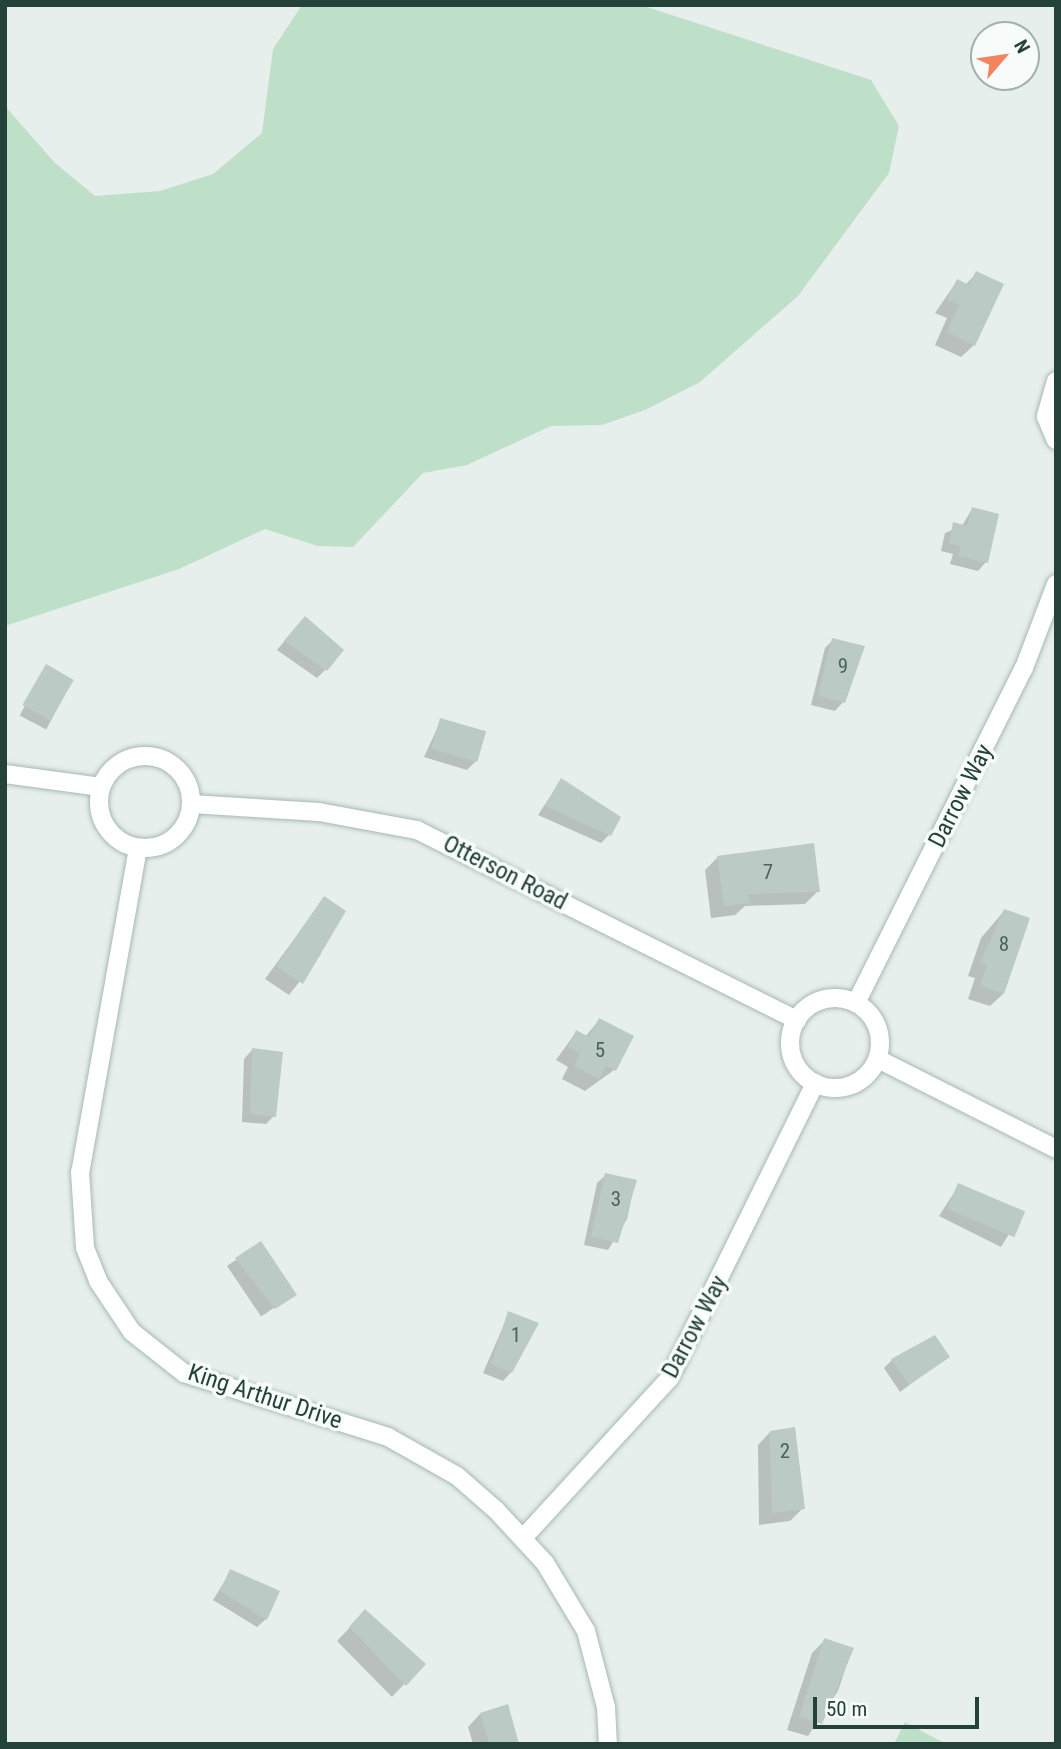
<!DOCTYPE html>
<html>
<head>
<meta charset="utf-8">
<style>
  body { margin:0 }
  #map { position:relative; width:1061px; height:1749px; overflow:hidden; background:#e6efeb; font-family:"Roboto Condensed",sans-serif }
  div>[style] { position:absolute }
  .green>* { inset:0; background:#bfe0c8 }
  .shadow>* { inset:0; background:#0003; transform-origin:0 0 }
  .building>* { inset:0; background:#bbcac4; transform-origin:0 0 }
  .roads { filter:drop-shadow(0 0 2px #a8b8b2) drop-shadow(0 0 2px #a8b8b2) }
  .minor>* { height:18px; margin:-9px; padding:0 9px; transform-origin:9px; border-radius:9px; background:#fff }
  .minor>.ring { margin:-9px; padding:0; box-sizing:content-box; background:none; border:18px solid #fff; border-radius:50% }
  span { translate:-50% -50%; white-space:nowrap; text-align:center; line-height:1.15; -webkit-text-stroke:7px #f7fbf9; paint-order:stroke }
  .number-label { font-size:21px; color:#4a645c }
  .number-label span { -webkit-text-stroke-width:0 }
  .street-label { font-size:24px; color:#24423a }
  .frame { position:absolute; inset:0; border:7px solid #24423a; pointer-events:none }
  .north { position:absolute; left:970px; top:21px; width:70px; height:70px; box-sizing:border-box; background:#f7fbf9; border:2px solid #a3b1ad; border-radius:50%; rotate:61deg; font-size:19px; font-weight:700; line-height:28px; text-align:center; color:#24423a }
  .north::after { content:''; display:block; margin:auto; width:24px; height:32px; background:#f4845f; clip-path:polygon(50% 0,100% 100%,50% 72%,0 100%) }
  .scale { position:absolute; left:813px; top:1697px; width:166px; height:32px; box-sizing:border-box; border:4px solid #24423a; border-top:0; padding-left:9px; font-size:21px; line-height:24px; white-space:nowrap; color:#24423a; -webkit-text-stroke:5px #f7fbf9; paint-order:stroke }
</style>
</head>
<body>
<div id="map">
  <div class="green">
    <div style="clip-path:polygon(302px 5px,641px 5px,871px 80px,899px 126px,889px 173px,798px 296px,700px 382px,645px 410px,602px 425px,551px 426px,467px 465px,423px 473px,353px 547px,318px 546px,265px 529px,179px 569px,5px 626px,5px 106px,55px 163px,95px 196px,160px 191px,213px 174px,262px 133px,273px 49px)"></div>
    <div style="clip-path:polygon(905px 1722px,946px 1744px,894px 1744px)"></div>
  </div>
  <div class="shadow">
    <div style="clip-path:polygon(977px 273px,974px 345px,961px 357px,935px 345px,947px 318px,935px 313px,957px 281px,965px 285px)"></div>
    <div style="clip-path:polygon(972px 509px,986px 562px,978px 571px,950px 564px,953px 554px,941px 551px,945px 533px,962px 526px)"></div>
    <div style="clip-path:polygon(296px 627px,325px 670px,317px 678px,277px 650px)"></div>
    <div style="clip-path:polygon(833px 640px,843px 702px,835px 711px,811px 705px,825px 648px)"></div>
    <div style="left:46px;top:666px;width:30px;height:56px;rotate:28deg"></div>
    <div style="clip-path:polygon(441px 720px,476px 761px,467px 770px,424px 757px)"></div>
    <div style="clip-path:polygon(561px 780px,609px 835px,601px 843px,538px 815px)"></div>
    <div style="clip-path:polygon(718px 857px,818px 891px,805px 904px,745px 906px,735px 915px,711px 918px,705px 870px)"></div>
    <div style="clip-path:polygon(324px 898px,321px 954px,289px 995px,265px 979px)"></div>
    <div style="clip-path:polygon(1004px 911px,1003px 994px,990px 1006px,968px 999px,975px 978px,968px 976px,981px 938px)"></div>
    <div style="clip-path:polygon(599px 1020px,631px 1036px,614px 1070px,585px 1091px,562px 1079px,568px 1067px,556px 1060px,576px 1032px,585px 1037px)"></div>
    <div style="clip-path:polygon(252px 1050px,274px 1116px,266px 1124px,242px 1122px,244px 1059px)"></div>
    <div style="clip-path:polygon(606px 1175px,635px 1181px,627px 1219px,608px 1250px,584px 1245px,597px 1183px)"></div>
    <div style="clip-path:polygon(959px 1185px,1023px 1211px,1001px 1247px,939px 1216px)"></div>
    <div style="left:261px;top:1243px;width:61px;height:41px;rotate:56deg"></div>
    <div style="clip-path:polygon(509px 1313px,511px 1372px,503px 1381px,483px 1373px)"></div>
    <div style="clip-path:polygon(947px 1357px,900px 1392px,884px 1368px,892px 1360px)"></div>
    <div style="clip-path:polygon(770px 1432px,803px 1508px,790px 1521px,759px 1525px,758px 1445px)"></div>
    <div style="clip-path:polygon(231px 1571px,266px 1619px,257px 1627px,213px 1600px)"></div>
    <div style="clip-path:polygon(353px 1624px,423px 1664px,392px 1697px,337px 1641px)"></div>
    <div style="clip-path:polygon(825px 1640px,852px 1649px,838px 1691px,808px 1736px,787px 1730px,812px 1653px)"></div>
    <div style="clip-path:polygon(480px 1714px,517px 1744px,473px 1744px,468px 1727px)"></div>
  </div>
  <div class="building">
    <div style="clip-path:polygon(976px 271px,1004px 284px,975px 346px,947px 332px,959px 305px,947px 300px,957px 279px,969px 285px)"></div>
    <div style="clip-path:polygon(972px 507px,999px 514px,988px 563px,958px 556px,960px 546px,949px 543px,953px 522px,967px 526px)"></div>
    <div style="clip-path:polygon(305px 616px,344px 650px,327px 671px,284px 641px)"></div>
    <div style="clip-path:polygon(832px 638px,865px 646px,845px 703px,818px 696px)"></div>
    <div style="left:46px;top:664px;width:32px;height:47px;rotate:30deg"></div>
    <div style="left:440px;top:718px;width:48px;height:32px;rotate:16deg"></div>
    <div style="clip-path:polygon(561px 778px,621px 817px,611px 836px,545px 806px)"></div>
    <div style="clip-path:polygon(814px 843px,820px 892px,748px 894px,750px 903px,724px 906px,717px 856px)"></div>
    <div style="clip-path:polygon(324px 896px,346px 911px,303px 984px,276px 966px)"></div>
    <div style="clip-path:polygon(1004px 909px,1030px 918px,1004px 994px,980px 986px,987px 965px,980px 963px)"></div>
    <div style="clip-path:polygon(599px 1018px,634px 1036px,616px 1071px,606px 1066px,599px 1079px,574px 1066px,580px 1054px,568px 1047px,576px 1030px,589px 1037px)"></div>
    <div style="clip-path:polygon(252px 1048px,283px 1052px,276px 1117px,250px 1114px)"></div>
    <div style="clip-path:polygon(605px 1173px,637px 1180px,618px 1243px,591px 1237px)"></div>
    <div style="left:958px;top:1183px;width:73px;height:28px;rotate:23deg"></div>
    <div style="clip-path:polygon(261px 1241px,297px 1295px,275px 1309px,235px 1258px)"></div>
    <div style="clip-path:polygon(508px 1311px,539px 1323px,512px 1373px,491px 1364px)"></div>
    <div style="clip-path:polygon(935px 1335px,950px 1357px,909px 1385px,891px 1359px)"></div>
    <div style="clip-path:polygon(795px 1427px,805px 1509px,772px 1513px,770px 1431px)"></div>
    <div style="clip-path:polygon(230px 1569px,280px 1591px,267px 1620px,220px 1591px)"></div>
    <div style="clip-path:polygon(365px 1609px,426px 1664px,406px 1686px,349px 1627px)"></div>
    <div style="clip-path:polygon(824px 1638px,854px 1648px,822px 1724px,799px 1717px)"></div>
    <div style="clip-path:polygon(508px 1704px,519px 1744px,489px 1744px,480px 1713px)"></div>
  </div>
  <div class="roads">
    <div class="minor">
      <div style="left:1056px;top:381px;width:37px;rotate:106deg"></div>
      <div style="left:1046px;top:417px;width:25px;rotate:67deg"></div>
      <div class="ring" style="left:99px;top:756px;width:74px;height:74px"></div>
      <div style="left:5px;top:774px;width:97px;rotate:7.7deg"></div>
      <div style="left:191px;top:804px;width:128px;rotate:3.6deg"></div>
      <div style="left:319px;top:812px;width:100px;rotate:10.4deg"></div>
      <div style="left:417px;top:830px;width:425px;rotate:26.6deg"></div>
      <div style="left:138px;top:848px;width:329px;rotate:100.1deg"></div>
      <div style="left:80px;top:1172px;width:76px;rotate:86.2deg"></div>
      <div style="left:85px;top:1248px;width:35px;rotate:68deg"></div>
      <div style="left:98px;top:1281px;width:61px;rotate:56.3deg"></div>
      <div style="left:132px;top:1332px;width:66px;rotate:38.3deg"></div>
      <div style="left:184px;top:1373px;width:214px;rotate:17.4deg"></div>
      <div style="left:388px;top:1437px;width:79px;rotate:29.5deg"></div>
      <div style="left:457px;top:1476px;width:52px;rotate:41.1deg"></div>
      <div style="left:496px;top:1510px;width:72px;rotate:47.2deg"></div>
      <div style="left:545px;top:1563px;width:79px;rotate:58.9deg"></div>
      <div style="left:586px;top:1631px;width:79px;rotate:75.3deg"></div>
      <div style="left:606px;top:1707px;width:37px;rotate:87deg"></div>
      <div class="ring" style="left:790px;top:998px;width:72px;height:72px"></div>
      <div style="left:856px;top:1003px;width:375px;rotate:-63.4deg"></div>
      <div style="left:1024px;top:668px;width:90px;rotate:-69.1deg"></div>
      <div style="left:878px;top:1059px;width:199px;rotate:26.8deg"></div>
      <div style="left:524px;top:1537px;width:214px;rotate:-47.5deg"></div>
      <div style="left:669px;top:1379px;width:330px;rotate:-63.7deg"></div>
    </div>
  </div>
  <div class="number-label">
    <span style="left:843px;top:666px">9</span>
    <span style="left:768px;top:872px">7</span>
    <span style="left:1004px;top:944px">8</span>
    <span style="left:600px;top:1050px">5</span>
    <span style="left:616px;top:1199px">3</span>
    <span style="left:516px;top:1335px">1</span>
    <span style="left:785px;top:1451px">2</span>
  </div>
  <div class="street-label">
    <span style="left:961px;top:796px;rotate:-63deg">Darrow Way</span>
    <span style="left:505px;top:873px;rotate:27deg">Otterson Road</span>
    <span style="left:695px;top:1327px;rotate:-62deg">Darrow Way</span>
    <span style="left:265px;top:1397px;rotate:18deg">King Arthur Drive</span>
  </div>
  <div class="frame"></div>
  <div class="north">N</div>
  <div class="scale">50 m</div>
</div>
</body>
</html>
